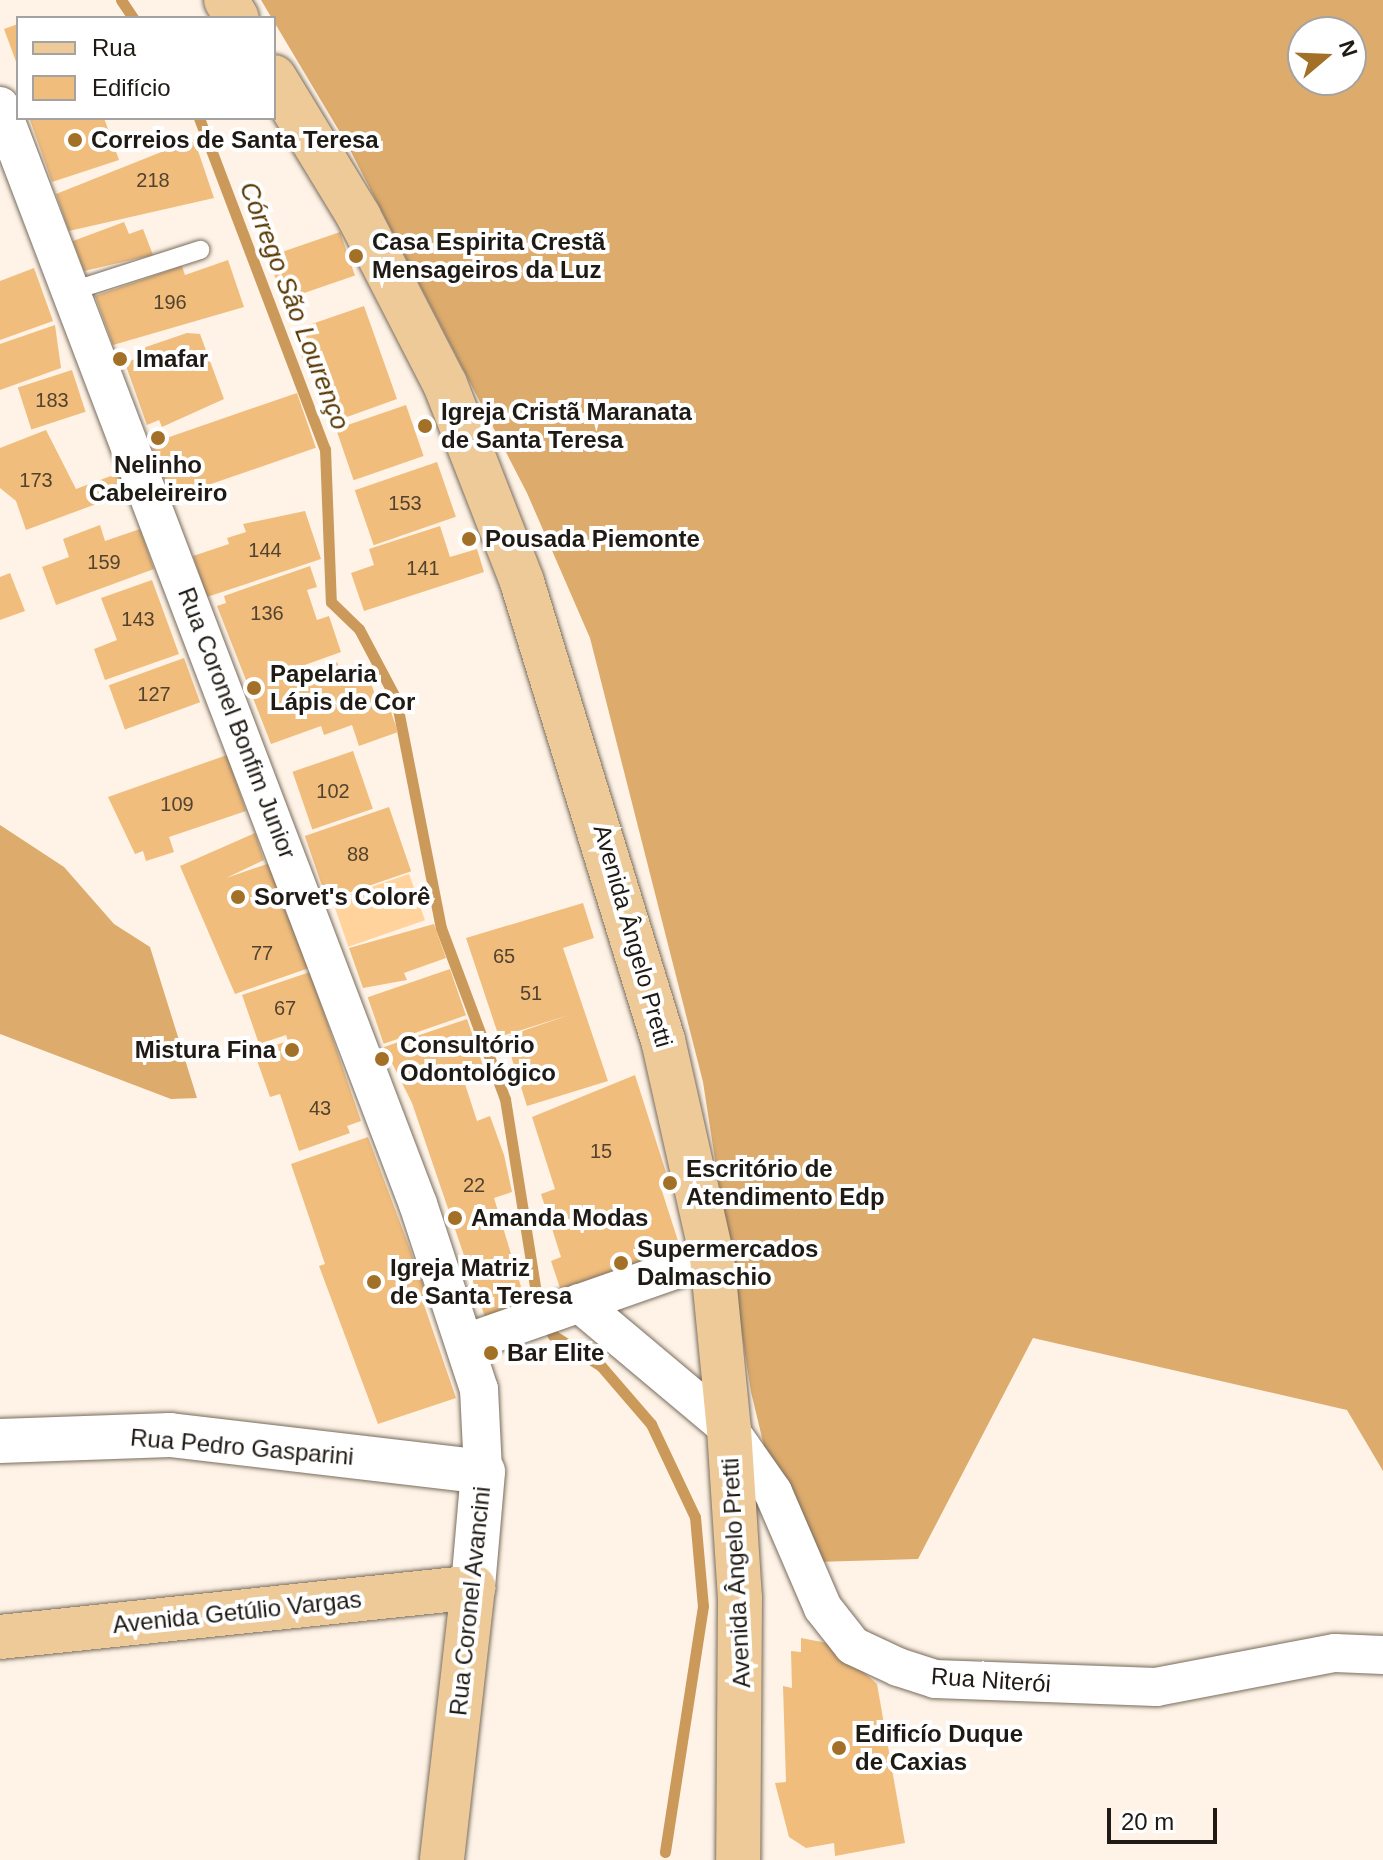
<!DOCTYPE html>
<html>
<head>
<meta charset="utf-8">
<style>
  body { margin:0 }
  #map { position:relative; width:1383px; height:1860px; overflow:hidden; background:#fef3e6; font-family:Helvetica,sans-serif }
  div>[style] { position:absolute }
  .green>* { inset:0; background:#ffd39b; transform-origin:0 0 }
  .forest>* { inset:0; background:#ddab6c }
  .stream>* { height:11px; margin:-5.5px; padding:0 5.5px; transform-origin:5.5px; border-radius:5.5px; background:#cb9a5a }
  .building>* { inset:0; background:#f0bd7d; transform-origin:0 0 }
  .roads { filter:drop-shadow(0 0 2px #786c5e) drop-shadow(0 0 2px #786c5e) }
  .service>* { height:18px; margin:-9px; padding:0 9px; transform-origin:9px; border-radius:9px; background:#fff }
  .minor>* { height:38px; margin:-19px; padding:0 19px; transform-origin:19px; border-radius:19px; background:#fff }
  .tertiary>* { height:44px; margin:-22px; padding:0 22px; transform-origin:22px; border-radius:22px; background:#fff }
  .primary>* { height:44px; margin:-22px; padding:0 22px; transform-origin:22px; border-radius:22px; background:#eeca99 }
  .dots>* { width:22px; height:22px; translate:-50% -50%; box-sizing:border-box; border:4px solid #fff; border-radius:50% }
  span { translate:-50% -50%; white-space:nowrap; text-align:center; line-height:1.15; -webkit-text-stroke:8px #fff; paint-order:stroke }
  .number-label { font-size:20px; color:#53432e }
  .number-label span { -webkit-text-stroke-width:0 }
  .poi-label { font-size:24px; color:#1f1a14; font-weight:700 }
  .left { translate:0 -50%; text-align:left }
  .right { translate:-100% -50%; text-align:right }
  .street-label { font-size:24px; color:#1f1a14 }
  .water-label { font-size:26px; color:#593802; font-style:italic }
  .legend { position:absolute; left:16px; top:16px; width:260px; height:104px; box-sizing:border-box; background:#fff; border:2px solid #a5a3a1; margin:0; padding:10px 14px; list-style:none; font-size:24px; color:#1f1a14 }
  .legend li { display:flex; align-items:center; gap:16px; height:40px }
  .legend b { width:40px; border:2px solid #a5a3a1 }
  .north { position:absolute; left:1287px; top:16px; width:80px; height:80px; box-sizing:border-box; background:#fff; border:2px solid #a5a3a1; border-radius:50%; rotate:71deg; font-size:22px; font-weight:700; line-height:32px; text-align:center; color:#1f1a14 }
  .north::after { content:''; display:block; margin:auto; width:28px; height:36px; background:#a27026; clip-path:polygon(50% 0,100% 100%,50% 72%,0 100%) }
  .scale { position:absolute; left:1107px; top:1808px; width:110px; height:36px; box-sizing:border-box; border:4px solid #1f1a14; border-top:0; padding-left:10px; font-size:24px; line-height:28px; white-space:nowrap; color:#1f1a14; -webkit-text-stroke:6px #fff; paint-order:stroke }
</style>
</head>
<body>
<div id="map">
  <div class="green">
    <div style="left:409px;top:874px;width:49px;height:81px;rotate:71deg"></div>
  </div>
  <div class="forest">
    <div style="clip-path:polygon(evenodd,261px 0,1383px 0,1383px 1471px,1347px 1410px,1033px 1338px,918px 1559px,815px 1562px,764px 1446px,751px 1392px,703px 1082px,590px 638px,527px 493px,347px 144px,261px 0,1303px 32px,1351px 32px,1351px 80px,1303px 80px,1303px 32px)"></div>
    <div style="clip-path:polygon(0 825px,64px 867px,114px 924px,150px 947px,197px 1098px,171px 1099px,0 1034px)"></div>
  </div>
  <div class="stream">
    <div style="left:121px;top:0;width:22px;rotate:56deg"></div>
    <div style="left:199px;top:118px;width:354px;rotate:69.2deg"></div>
    <div style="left:325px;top:449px;width:153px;rotate:87.8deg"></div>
    <div style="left:331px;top:602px;width:39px;rotate:44deg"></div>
    <div style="left:359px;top:629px;width:79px;rotate:62.1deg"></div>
    <div style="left:396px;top:699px;width:233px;rotate:78.9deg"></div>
    <div style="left:441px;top:928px;width:183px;rotate:69.5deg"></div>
    <div style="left:505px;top:1099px;width:210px;rotate:80.9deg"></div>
    <div style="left:538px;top:1306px;width:33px;rotate:63deg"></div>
    <div style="left:553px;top:1335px;width:57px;rotate:32.9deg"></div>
    <div style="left:601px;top:1366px;width:77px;rotate:49.2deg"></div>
    <div style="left:651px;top:1424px;width:103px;rotate:64.7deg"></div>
    <div style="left:695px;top:1517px;width:89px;rotate:84.9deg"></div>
    <div style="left:703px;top:1606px;width:249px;rotate:98.8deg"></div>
  </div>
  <div class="building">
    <div style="clip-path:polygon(18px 24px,18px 67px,4px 29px)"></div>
    <div style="clip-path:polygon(104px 118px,119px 160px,52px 182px,30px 120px)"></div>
    <div style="clip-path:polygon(194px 139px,214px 198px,69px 231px,56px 194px)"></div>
    <div style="clip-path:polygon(124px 222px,129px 234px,143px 229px,153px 255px,84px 271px,73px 241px)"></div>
    <div style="left:340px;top:232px;width:46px;height:76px;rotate:71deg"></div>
    <div style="clip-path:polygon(228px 260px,244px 307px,113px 345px,95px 296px,182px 266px,185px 275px)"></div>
    <div style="clip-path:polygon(34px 268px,53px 321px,0 340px,0 281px)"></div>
    <div style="clip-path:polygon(364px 306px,397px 399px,333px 422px,298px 349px,309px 345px,303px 327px)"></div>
    <div style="clip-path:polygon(55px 325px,61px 368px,0 390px,0 344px)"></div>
    <div style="clip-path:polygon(187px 333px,200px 334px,224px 399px,162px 427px,159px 420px,147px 425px,125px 363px,137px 358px,134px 351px)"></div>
    <div style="left:72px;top:370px;width:44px;height:57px;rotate:72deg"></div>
    <div style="left:297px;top:393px;width:58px;height:154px;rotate:71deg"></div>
    <div style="left:406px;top:405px;width:54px;height:74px;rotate:71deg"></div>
    <div style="clip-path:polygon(46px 430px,76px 489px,119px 473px,126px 493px,26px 530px,16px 501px,0 488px,0 448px)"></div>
    <div style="left:437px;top:462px;width:58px;height:87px;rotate:71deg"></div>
    <div style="clip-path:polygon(305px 511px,321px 559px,207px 597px,193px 556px,229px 544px,227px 538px,246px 532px,243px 524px)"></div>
    <div style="clip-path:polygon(100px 525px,105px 541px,140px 529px,154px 569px,56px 605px,42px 567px,69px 557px,63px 539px)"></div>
    <div style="clip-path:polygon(440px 526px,450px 557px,477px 549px,484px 572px,364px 611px,351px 573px,374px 565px,369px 549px)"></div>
    <div style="clip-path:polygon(310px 566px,317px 587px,307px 590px,317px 620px,329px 616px,341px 652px,302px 666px,304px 673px,337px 662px,343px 677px,366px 669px,381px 712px,390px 709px,398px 732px,359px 746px,352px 725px,324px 735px,321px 726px,271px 744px,217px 606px,226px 603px,224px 596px)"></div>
    <div style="clip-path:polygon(10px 573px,25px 611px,0 620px,0 577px)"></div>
    <div style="clip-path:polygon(152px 580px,179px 654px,105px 680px,94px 649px,117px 640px,101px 598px)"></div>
    <div style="left:184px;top:658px;width:47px;height:80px;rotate:70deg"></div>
    <div style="left:353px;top:751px;width:61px;height:64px;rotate:71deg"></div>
    <div style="clip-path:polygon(227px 755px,246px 811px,169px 837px,174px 852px,146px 861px,143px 851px,135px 854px,108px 797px)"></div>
    <div style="left:389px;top:807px;width:68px;height:89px;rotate:71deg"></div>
    <div style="clip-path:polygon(255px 833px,264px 860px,226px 878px,273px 862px,309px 968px,235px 994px,180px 866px)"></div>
    <div style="clip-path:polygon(583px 903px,594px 938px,563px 948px,608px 1081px,527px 1106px,505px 1037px,569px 1015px,499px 1037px,466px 938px)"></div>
    <div style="clip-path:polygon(434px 924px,446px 958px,404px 973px,407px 980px,363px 988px,349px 948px)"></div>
    <div style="left:450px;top:969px;width:49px;height:87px;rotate:71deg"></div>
    <div style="clip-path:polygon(310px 972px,361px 1121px,347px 1126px,350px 1133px,299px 1151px,280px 1094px,270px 1097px,254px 1052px,288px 1041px,286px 1035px,259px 1044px,242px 995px)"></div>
    <div style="clip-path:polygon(467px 1019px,487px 1077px,465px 1084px,477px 1121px,490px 1116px,504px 1155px,512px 1192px,494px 1198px,526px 1303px,485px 1317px,412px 1103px,384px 1047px)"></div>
    <div style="clip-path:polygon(635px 1075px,670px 1185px,661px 1188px,679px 1244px,675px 1254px,561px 1291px,551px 1261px,561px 1257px,541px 1194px,555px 1189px,532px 1117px)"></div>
    <div style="clip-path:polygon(368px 1137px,428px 1297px,422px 1299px,456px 1398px,378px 1424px,319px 1266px,325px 1264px,291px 1164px)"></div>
    <div style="clip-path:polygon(801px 1638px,832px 1644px,877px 1684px,905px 1843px,835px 1856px,834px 1843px,806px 1848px,789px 1837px,775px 1783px,786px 1782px,783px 1686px,792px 1688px,791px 1651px,801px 1652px)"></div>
  </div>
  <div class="roads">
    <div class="service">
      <div style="left:69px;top:292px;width:138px;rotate:-17.8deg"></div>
    </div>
    <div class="minor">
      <div style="left:0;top:106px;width:1175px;rotate:69.16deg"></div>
      <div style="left:418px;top:1204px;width:195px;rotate:71.8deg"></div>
      <div style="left:479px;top:1389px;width:83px;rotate:87.2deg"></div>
      <div style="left:579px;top:1303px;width:196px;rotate:40deg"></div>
      <div style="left:729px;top:1429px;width:77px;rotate:55.1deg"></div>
      <div style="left:773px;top:1492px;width:126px;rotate:66.7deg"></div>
      <div style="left:823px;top:1608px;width:48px;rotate:51.7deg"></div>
      <div style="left:853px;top:1646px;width:50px;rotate:25deg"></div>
      <div style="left:898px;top:1667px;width:39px;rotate:18deg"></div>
      <div style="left:935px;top:1679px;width:221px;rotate:2.1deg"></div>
      <div style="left:1156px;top:1687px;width:182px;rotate:-10.8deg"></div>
      <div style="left:1335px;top:1653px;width:48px;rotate:2.4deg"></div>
      <div style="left:466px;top:1343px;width:261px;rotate:-19.3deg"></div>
    </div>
    <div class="tertiary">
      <div style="left:0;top:1441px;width:170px;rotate:-2deg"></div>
      <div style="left:170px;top:1435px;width:315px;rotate:6.7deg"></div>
      <div style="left:483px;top:1472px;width:115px;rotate:95deg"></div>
    </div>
    <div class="primary">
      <div style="left:226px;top:0;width:21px;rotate:59deg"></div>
      <div style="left:274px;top:77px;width:164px;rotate:58.7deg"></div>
      <div style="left:359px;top:217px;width:188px;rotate:62.8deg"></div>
      <div style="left:445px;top:384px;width:212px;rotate:68.7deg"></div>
      <div style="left:522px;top:582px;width:479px;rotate:72.9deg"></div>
      <div style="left:663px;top:1040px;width:222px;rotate:77.3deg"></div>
      <div style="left:712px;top:1257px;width:173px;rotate:84.4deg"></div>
      <div style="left:729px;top:1429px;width:169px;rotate:86.3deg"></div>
      <div style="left:740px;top:1598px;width:262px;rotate:90.4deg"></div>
      <div style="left:0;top:1637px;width:476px;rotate:-6deg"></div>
      <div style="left:473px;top:1587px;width:275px;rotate:96.5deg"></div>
    </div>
  </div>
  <div class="dots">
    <div style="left:75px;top:140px;background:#a27026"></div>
    <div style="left:356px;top:256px;background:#a27026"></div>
    <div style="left:120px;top:359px;background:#a27026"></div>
    <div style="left:425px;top:426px;background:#a27026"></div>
    <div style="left:158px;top:438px;background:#a27026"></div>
    <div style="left:469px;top:539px;background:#a27026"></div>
    <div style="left:254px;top:688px;background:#a27026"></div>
    <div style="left:238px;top:897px;background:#a27026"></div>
    <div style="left:292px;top:1050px;background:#a27026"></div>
    <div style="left:382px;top:1059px;background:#a27026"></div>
    <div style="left:670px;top:1183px;background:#a27026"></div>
    <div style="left:455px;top:1218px;background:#a27026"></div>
    <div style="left:621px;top:1263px;background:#a27026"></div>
    <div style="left:374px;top:1282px;background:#a27026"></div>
    <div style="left:491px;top:1353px;background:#a27026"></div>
    <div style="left:839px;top:1748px;background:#a27026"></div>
  </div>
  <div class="number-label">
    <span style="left:153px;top:180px">218</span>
    <span style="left:170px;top:302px">196</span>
    <span style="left:52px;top:400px">183</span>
    <span style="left:36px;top:480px">173</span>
    <span style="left:405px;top:503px">153</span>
    <span style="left:265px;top:550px">144</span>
    <span style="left:104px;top:562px">159</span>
    <span style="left:423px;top:568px">141</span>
    <span style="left:267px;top:613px">136</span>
    <span style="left:138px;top:619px">143</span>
    <span style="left:154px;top:694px">127</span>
    <span style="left:333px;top:791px">102</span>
    <span style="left:177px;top:804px">109</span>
    <span style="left:358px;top:854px">88</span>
    <span style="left:262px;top:953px">77</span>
    <span style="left:504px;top:956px">65</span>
    <span style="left:531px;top:993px">51</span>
    <span style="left:285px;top:1008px">67</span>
    <span style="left:320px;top:1108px">43</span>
    <span style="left:601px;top:1151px">15</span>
    <span style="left:474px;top:1185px">22</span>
  </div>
  <div class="poi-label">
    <span class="left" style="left:91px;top:140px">Correios de Santa Teresa</span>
    <span class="left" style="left:372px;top:256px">Casa Espirita Crestã<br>Mensageiros da Luz</span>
    <span class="left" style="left:136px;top:359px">Imafar</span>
    <span class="left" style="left:441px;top:426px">Igreja Cristã Maranata<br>de Santa Teresa</span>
    <span style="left:158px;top:479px">Nelinho<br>Cabeleireiro</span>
    <span class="left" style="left:485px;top:539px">Pousada Piemonte</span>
    <span class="left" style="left:270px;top:688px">Papelaria<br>Lápis de Cor</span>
    <span class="left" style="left:254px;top:897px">Sorvet's Colorê</span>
    <span class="left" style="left:400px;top:1059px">Consultório<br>Odontológico</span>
    <span class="right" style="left:276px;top:1050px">Mistura Fina</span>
    <span class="left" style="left:686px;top:1183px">Escritório de<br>Atendimento Edp</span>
    <span class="left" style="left:471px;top:1218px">Amanda Modas</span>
    <span class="left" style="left:637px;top:1263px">Supermercados<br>Dalmaschio</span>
    <span class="left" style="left:390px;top:1282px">Igreja Matriz<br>de Santa Teresa</span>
    <span class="left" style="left:507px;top:1353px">Bar Elite</span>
    <span class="left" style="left:855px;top:1748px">Edificío Duque<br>de Caxias</span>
  </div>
  <div class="street-label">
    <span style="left:237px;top:723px;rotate:69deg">Rua Coronel Bonfim Junior</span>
    <span style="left:633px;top:936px;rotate:74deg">Avenida Ângelo Pretti</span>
    <span style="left:242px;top:1447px;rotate:5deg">Rua Pedro Gasparini</span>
    <span style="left:736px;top:1573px;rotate:-93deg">Avenida Ângelo Pretti</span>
    <span style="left:470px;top:1601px;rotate:-84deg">Rua Coronel Avancini</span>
    <span style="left:237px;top:1612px;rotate:-6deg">Avenida Getúlio Vargas</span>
    <span style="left:991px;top:1680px;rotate:4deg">Rua Niterói</span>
  </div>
  <div class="water-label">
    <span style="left:294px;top:306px;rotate:69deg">Córrego São Lourenço</span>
  </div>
  <ul class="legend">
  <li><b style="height:10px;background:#eeca99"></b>Rua</li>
  <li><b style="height:22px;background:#f0bd7d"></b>Edifício</li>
  </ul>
  <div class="north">N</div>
  <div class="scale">20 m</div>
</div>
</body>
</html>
